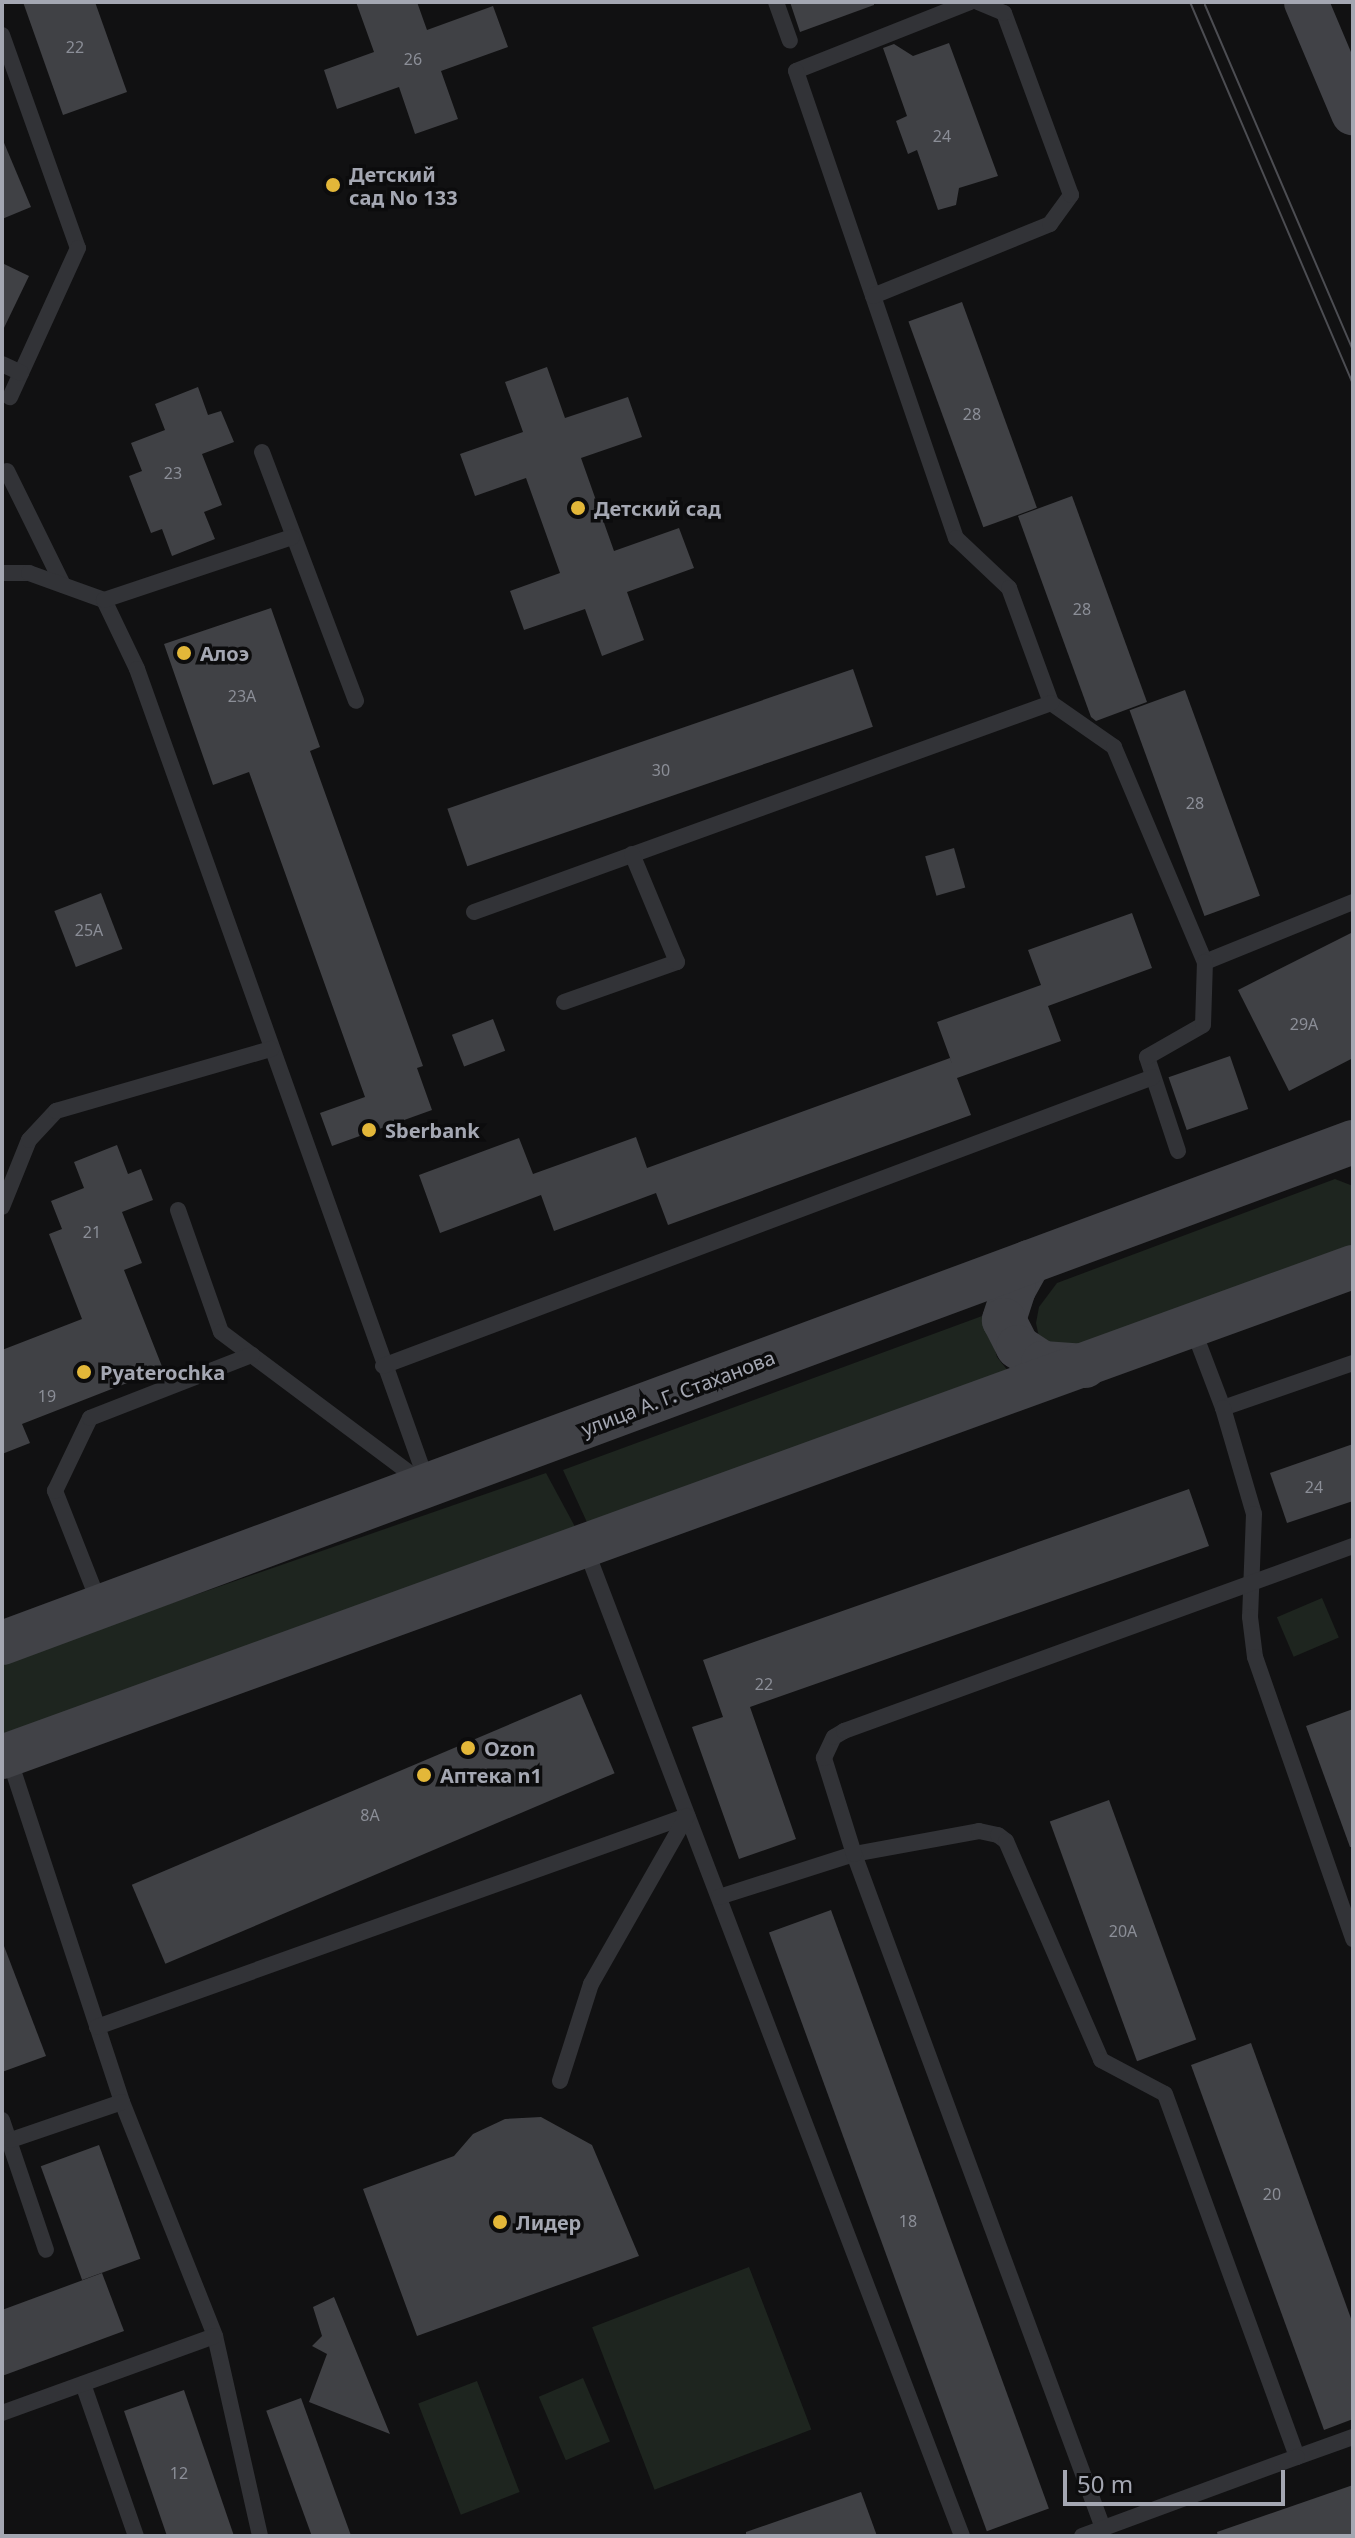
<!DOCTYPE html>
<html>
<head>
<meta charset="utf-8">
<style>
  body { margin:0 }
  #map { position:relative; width:1355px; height:2538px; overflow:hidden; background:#111112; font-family:"Noto Sans",sans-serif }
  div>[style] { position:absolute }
  .green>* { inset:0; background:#1e251f; transform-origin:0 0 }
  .building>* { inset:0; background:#404145; transform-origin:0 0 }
  .service>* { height:16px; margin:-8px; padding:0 8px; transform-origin:8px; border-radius:8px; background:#323337 }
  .secondary>* { height:44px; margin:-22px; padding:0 22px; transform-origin:22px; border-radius:22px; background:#414247 }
  .tram>* { height:2px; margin:-1px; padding:0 1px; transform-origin:1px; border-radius:1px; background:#4c4d52 }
  .dots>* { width:22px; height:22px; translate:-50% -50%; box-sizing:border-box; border:4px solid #0c0c0d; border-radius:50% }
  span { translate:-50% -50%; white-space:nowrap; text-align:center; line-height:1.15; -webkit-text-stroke:7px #0c0c0d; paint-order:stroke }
  .number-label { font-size:16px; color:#8b8e97 }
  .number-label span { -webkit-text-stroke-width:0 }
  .poi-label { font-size:20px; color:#a4a7b2; font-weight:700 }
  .left { translate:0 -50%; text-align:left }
  .street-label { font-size:20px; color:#a4a7b2 }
  .frame { position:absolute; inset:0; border:4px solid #a4a7b2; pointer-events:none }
  .scale { position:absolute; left:1063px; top:2470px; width:222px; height:36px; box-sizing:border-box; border:4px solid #a4a7b2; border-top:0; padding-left:10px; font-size:24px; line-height:28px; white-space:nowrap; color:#a4a7b2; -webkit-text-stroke:6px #0c0c0d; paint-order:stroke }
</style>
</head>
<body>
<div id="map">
  <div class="green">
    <div style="clip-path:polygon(1335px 1179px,1353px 1186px,1353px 1255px,1085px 1357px,1040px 1342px,1036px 1323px,1039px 1307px,1057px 1283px)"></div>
    <div style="clip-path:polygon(993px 1312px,991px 1336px,997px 1357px,1008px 1371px,591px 1531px,563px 1470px)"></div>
    <div style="clip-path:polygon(546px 1473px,580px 1536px,2px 1745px,2px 1662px)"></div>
    <div style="left:1322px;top:1598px;width:43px;height:49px;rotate:67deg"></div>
    <div style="left:749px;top:2267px;width:174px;height:168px;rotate:69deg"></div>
    <div style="left:583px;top:2378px;width:69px;height:48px;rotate:67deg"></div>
    <div style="left:477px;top:2381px;width:119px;height:63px;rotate:69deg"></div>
  </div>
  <div class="building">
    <div style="clip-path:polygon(23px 2px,95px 2px,127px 92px,63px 115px)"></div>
    <div style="clip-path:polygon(356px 2px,417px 2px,427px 30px,493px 6px,508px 47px,441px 71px,458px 119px,415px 134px,399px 87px,337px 109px,324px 70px,374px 52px)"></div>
    <div style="clip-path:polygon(790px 2px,874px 2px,874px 5px,800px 32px)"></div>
    <div style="clip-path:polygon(949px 43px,998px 176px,959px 188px,956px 205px,938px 210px,917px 150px,908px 154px,896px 121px,907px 116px,883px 48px,894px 44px,913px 56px)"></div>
    <div style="clip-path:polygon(2px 138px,31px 207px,2px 219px)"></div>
    <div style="clip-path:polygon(2px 263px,29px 276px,2px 332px)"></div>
    <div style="left:962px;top:302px;width:219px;height:57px;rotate:70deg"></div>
    <div style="clip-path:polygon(547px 367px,565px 418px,628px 397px,642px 437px,581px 458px,614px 551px,679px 528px,694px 568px,627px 592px,644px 640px,602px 656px,585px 609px,524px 630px,510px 591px,560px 573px,526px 478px,475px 496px,460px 454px,523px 432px,505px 382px)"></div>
    <div style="clip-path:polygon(198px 387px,208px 415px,221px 411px,234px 442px,202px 454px,222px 505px,204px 512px,215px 539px,172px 556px,162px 529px,151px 533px,129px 476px,142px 471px,131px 443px,165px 430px,155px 404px)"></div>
    <div style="clip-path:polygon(1072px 496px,1147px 702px,1096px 721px,1091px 717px,1018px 516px)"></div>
    <div style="clip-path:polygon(271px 608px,320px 747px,310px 751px,423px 1066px,417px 1068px,432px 1110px,332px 1146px,320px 1113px,365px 1097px,249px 772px,213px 785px,164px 644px)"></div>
    <div style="left:853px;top:669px;width:61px;height:429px;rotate:71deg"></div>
    <div style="left:1185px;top:690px;width:219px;height:59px;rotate:70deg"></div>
    <div style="left:954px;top:848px;width:41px;height:30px;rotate:74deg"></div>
    <div style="left:101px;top:893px;width:60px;height:50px;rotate:69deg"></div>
    <div style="clip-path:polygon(1132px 913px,1152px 968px,1048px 1006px,1061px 1041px,957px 1078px,971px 1115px,668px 1225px,656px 1193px,554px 1231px,541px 1195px,440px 1233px,419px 1175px,519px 1138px,533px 1174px,636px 1137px,647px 1168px,950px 1058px,953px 1066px,937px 1022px,1041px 985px,1028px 950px)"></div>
    <div style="clip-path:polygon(1353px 932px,1353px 1058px,1289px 1091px,1238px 990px)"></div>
    <div style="left:493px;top:1019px;width:34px;height:44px;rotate:69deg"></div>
    <div style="left:1230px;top:1056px;width:56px;height:65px;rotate:71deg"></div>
    <div style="clip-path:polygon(117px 1145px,128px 1174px,141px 1169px,153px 1200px,122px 1212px,142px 1263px,124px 1270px,163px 1369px,22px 1424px,30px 1443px,2px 1454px,2px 1350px,82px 1319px,49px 1234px,62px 1229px,51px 1201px,84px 1188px,74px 1162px)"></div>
    <div style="clip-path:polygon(1353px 1444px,1353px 1501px,1287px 1523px,1270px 1473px)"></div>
    <div style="clip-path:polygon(1189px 1489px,1209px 1546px,750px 1707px,796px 1839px,739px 1859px,692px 1727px,723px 1717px,703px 1660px)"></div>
    <div style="left:581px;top:1694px;width:86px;height:488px;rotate:67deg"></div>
    <div style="clip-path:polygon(1353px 1709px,1353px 1847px,1350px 1847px,1306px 1726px)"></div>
    <div style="left:1109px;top:1800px;width:255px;height:63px;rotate:70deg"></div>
    <div style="left:831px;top:1910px;width:637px;height:66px;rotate:70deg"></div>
    <div style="clip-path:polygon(4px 1946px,46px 2056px,2px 2072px,2px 1947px)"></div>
    <div style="clip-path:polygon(1251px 2043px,1353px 2324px,1353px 2419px,1324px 2430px,1191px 2065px)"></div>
    <div style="clip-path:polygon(541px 2117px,592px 2145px,639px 2256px,417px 2336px,363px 2189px,454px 2156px,473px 2134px,505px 2119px)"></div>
    <div style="left:99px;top:2145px;width:121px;height:62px;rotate:70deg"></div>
    <div style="clip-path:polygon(102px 2273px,124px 2331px,2px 2376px,2px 2310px)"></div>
    <div style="clip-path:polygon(334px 2297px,390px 2434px,309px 2402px,327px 2354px,312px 2346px,322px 2336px,313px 2307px)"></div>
    <div style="clip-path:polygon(184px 2390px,234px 2536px,167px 2536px,124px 2411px)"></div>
    <div style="left:301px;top:2398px;width:147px;height:37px;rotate:70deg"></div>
    <div style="clip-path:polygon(1353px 2485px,1353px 2536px,1218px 2536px,1217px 2532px)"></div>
    <div style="clip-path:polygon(861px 2492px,877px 2536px,746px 2536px,746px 2532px)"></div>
  </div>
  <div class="service">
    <div style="left:776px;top:2px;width:41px;rotate:70.3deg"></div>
    <div style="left:970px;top:2px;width:187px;rotate:158.4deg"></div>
    <div style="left:796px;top:71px;width:494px;rotate:71.1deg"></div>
    <div style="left:956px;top:538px;width:73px;rotate:43.3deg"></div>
    <div style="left:1009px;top:588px;width:122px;rotate:69.9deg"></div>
    <div style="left:1051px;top:703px;width:77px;rotate:34.9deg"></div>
    <div style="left:1114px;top:747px;width:233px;rotate:67.1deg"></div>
    <div style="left:1205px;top:962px;width:160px;rotate:-22.1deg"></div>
    <div style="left:2px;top:35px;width:226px;rotate:70.4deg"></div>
    <div style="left:78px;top:248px;width:164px;rotate:114.5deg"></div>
    <div style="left:873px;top:296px;width:191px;rotate:-22.1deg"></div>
    <div style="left:1050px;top:224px;width:36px;rotate:-54deg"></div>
    <div style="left:1071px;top:195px;width:194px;rotate:-110.2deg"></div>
    <div style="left:1004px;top:13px;width:28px;rotate:-157deg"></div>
    <div style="left:2px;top:364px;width:21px;rotate:25deg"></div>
    <div style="left:262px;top:452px;width:266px;rotate:69.3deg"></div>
    <div style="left:7px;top:471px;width:127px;rotate:63.8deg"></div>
    <div style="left:2px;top:573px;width:27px"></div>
    <div style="left:29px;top:573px;width:80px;rotate:19.8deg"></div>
    <div style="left:104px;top:600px;width:76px;rotate:64.4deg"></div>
    <div style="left:137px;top:669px;width:866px;rotate:70.37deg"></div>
    <div style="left:104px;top:600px;width:198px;rotate:-18.5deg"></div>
    <div style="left:474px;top:912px;width:614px;rotate:-19.91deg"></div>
    <div style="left:564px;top:1002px;width:120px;rotate:-19.5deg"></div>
    <div style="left:677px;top:962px;width:117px;rotate:-112.6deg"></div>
    <div style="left:1178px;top:1151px;width:99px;rotate:-108.3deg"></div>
    <div style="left:1147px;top:1057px;width:64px;rotate:-29.7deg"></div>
    <div style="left:1203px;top:1025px;width:63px;rotate:-88.2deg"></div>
    <div style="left:2px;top:1207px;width:72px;rotate:-68.1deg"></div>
    <div style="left:29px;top:1140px;width:40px;rotate:-47deg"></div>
    <div style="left:56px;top:1111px;width:224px;rotate:-16.1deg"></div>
    <div style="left:178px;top:1210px;width:129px;rotate:70.6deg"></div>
    <div style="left:221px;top:1332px;width:249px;rotate:36.8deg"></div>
    <div style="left:1193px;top:1329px;width:85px;rotate:69.2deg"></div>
    <div style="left:1223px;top:1408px;width:138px;rotate:-19.1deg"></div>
    <div style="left:383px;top:1366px;width:822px;rotate:-20.57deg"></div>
    <div style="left:1223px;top:1408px;width:110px;rotate:73.7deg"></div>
    <div style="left:1254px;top:1514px;width:103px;rotate:92.2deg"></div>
    <div style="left:1250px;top:1617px;width:40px;rotate:82.9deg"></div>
    <div style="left:1255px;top:1657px;width:299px;rotate:70.8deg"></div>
    <div style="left:585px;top:1547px;width:1058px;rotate:69.13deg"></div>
    <div style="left:100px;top:1605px;width:123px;rotate:-111.5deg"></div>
    <div style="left:55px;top:1491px;width:81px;rotate:-64.4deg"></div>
    <div style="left:90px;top:1418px;width:174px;rotate:-21.3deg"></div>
    <div style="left:8px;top:1755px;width:365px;rotate:71.8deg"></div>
    <div style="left:122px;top:2102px;width:252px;rotate:68.3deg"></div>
    <div style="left:215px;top:2336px;width:205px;rotate:77.3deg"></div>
    <div style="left:719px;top:1897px;width:142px;rotate:-17.7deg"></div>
    <div style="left:854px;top:1854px;width:127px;rotate:-10.4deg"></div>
    <div style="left:979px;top:1831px;width:19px;rotate:12deg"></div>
    <div style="left:998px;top:1835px;width:10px;rotate:37deg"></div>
    <div style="left:1006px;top:1841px;width:239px;rotate:66.5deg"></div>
    <div style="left:1101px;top:2060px;width:72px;rotate:28deg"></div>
    <div style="left:1165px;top:2094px;width:386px;rotate:70deg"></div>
    <div style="left:1297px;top:2457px;width:59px;rotate:-19.7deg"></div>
    <div style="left:97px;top:2027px;width:627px;rotate:-19.68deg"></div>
    <div style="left:560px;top:2081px;width:102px;rotate:-72.3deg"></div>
    <div style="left:591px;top:1984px;width:193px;rotate:-60.3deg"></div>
    <div style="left:2px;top:2120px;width:137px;rotate:71.3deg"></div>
    <div style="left:11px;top:2140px;width:117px;rotate:-18.9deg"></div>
    <div style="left:83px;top:2384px;width:161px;rotate:70.8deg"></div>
    <div style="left:2px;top:2413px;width:226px;rotate:-19.9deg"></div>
    <div style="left:1103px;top:2528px;width:719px;rotate:-110.28deg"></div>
    <div style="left:854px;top:1854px;width:101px;rotate:-107.4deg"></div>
    <div style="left:824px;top:1758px;width:23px;rotate:-65deg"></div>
    <div style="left:834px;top:1737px;width:12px;rotate:-31deg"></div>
    <div style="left:844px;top:1731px;width:542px;rotate:-19.97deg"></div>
    <div style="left:1082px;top:2536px;width:229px;rotate:-20.2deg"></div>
  </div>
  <div class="secondary">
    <div style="left:1306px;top:2px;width:121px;rotate:67.1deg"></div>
    <div style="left:1029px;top:1262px;width:31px;rotate:119deg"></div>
    <div style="left:1014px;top:1289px;width:33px;rotate:108deg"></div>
    <div style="left:1004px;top:1320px;width:30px;rotate:63deg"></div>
    <div style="left:1018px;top:1347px;width:30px;rotate:33deg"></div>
    <div style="left:1043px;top:1363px;width:42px;rotate:4.1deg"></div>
    <div style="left:2px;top:1643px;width:1441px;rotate:-20.35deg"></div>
    <div style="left:2px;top:1757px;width:1437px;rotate:-19.94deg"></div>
  </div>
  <div class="tram">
    <div style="left:1190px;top:2px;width:415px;rotate:66.9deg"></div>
    <div style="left:1205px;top:5px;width:376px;rotate:66.8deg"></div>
  </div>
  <div class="dots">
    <div style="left:333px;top:185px;background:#e3b739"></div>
    <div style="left:578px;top:508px;background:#e3b739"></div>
    <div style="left:184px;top:653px;background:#e3b739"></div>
    <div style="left:369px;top:1130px;background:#e3b739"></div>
    <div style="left:84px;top:1372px;background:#e3b739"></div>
    <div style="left:468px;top:1748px;background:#e3b739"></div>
    <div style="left:424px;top:1775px;background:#e3b739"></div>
    <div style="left:500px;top:2222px;background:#e3b739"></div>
  </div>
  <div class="number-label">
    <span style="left:75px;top:47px">22</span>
    <span style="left:413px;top:59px">26</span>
    <span style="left:942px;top:136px">24</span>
    <span style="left:972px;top:414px">28</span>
    <span style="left:173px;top:473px">23</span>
    <span style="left:1082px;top:609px">28</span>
    <span style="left:242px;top:696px">23А</span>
    <span style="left:661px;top:770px">30</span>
    <span style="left:1195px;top:803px">28</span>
    <span style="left:89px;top:930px">25А</span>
    <span style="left:1304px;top:1024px">29А</span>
    <span style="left:92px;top:1232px">21</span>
    <span style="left:47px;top:1396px">19</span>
    <span style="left:1314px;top:1487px">24</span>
    <span style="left:764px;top:1684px">22</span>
    <span style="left:370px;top:1815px">8А</span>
    <span style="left:1123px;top:1931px">20А</span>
    <span style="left:1272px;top:2194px">20</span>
    <span style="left:908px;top:2221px">18</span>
    <span style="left:179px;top:2473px">12</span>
  </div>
  <div class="poi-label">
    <span class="left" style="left:349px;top:186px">Детский<br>сад No 133</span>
    <span class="left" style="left:594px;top:508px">Детский сад</span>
    <span class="left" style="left:200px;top:653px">Алоэ</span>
    <span class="left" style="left:385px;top:1130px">Sberbank</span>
    <span class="left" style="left:100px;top:1372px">Pyaterochka</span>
    <span class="left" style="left:484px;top:1748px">Ozon</span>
    <span class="left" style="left:440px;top:1775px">Аптека n1</span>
    <span class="left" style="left:516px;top:2222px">Лидер</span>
  </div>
  <div class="street-label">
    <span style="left:678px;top:1393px;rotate:-21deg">улица А. Г. Стаханова</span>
  </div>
  <div class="frame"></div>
  <div class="scale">50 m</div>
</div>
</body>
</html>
